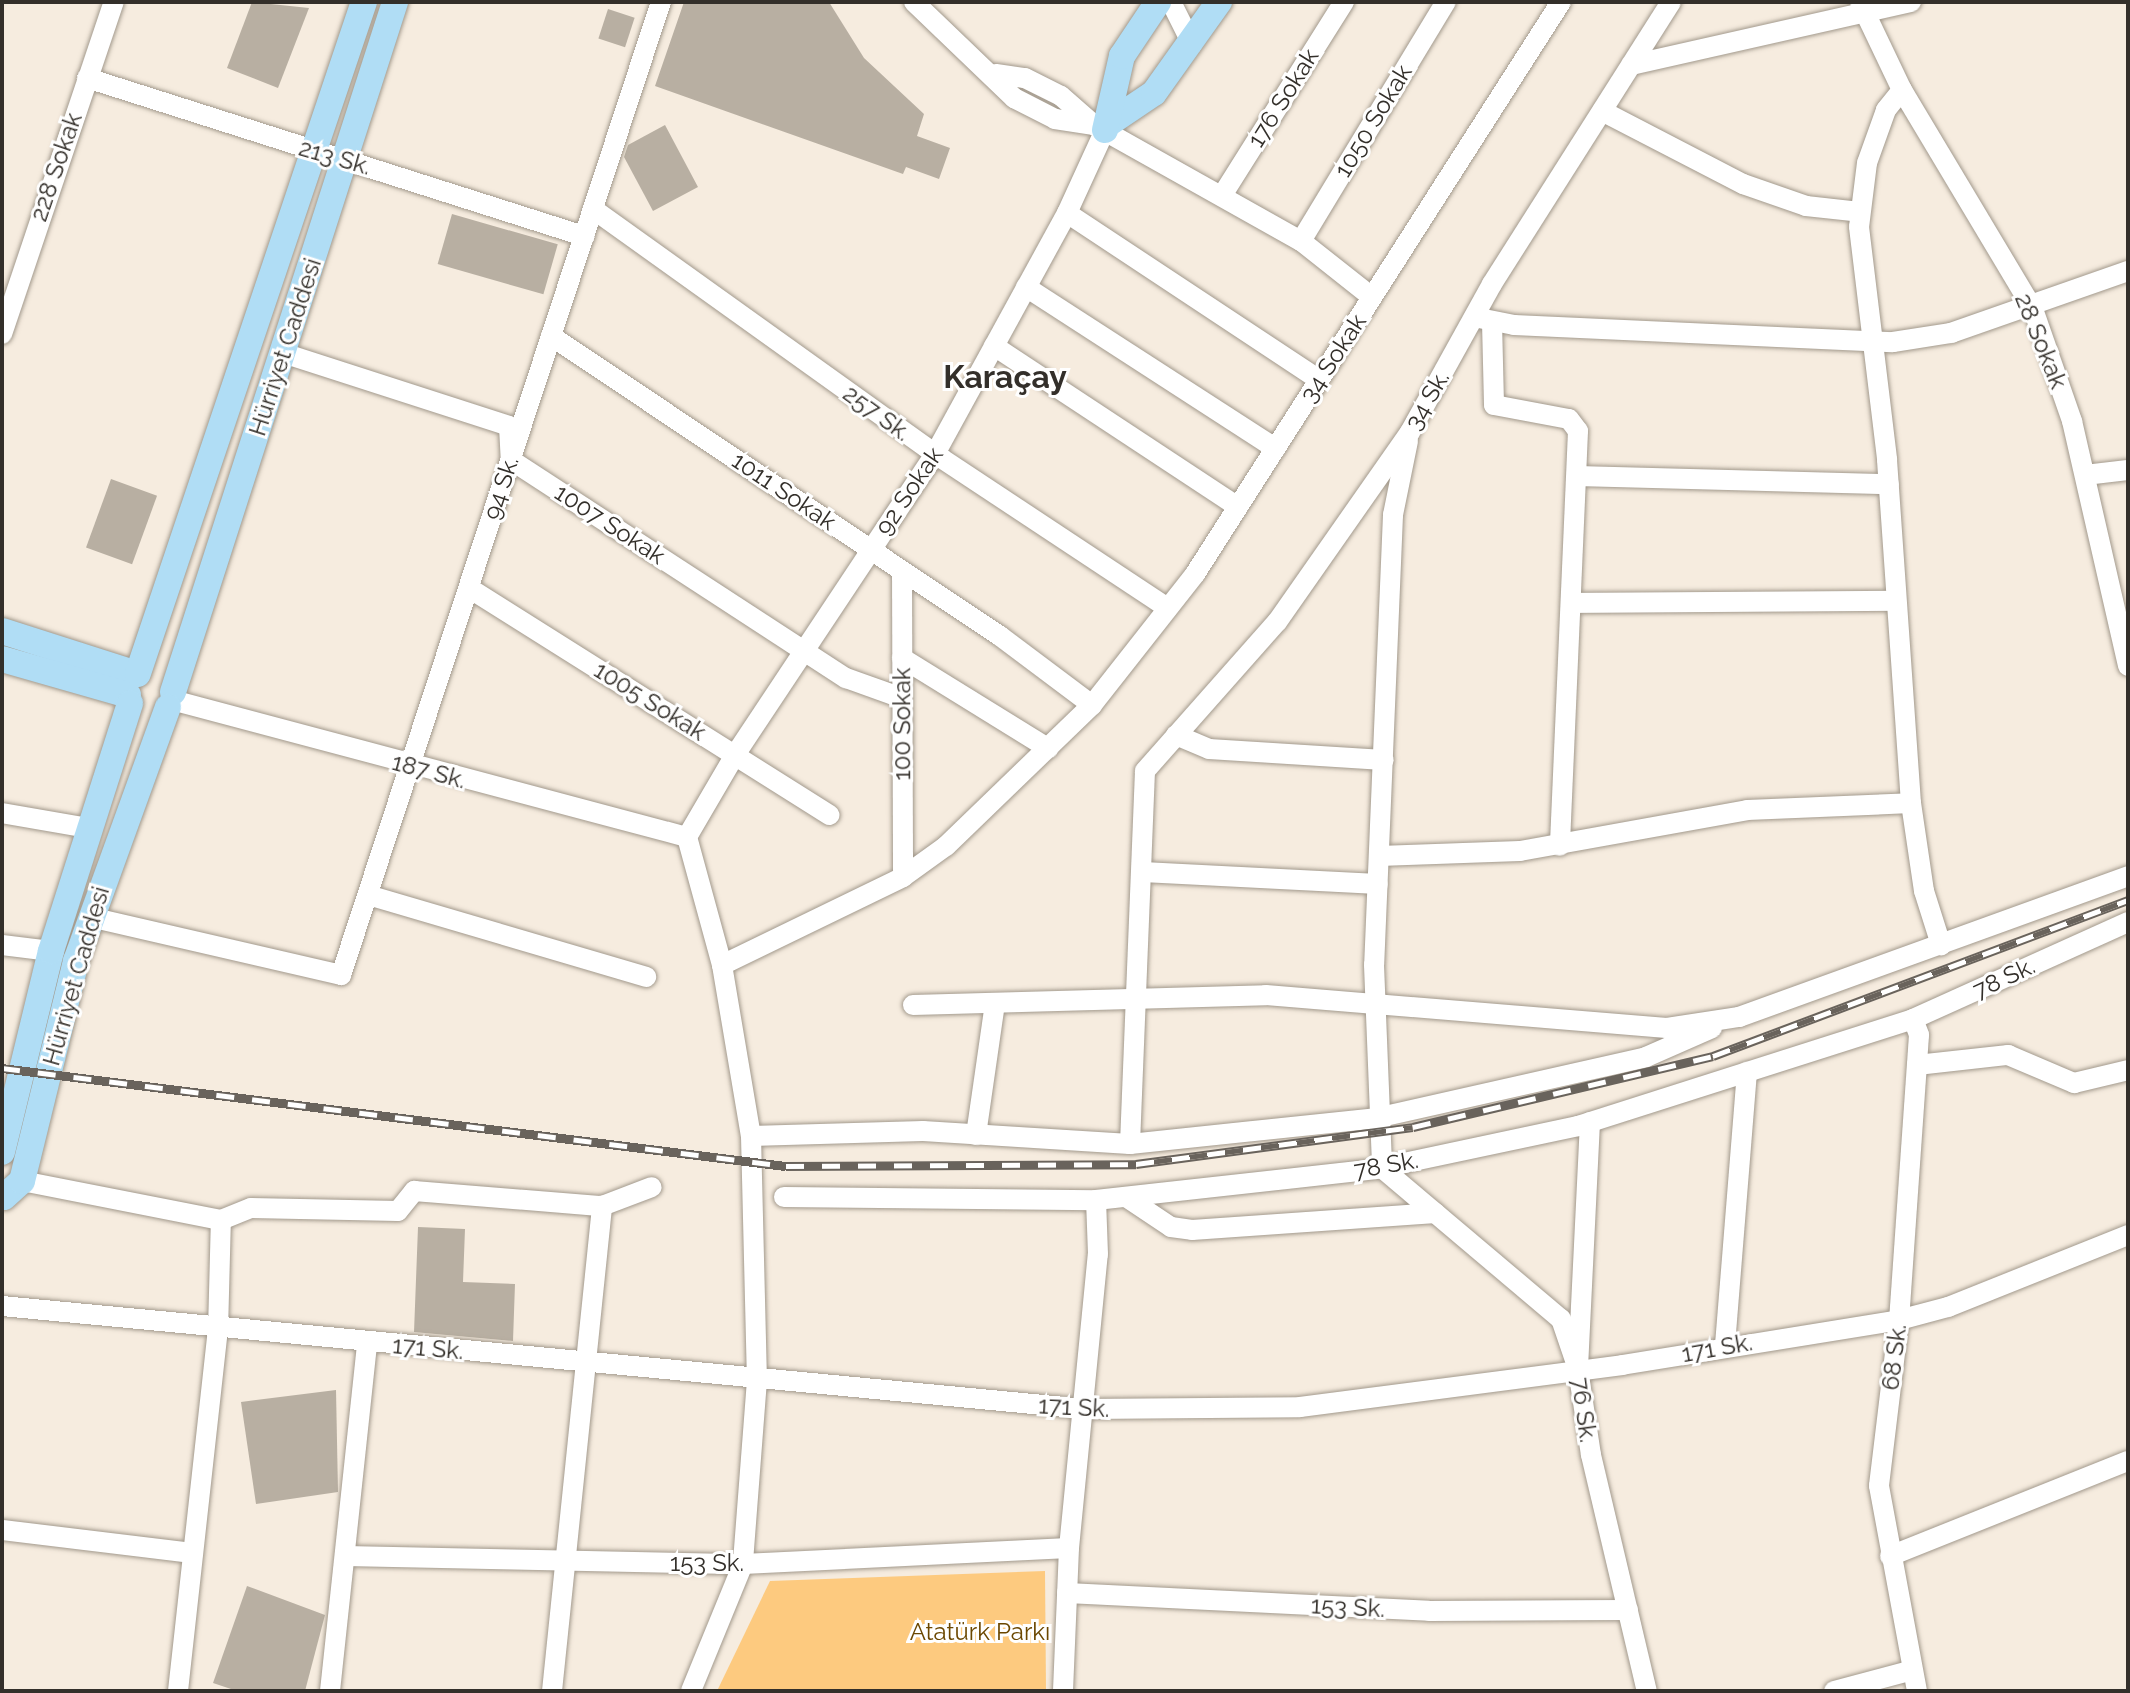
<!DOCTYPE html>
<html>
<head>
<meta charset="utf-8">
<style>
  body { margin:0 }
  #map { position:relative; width:2130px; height:1693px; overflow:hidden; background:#f6ecdf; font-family:Raleway,sans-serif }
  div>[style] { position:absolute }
  .green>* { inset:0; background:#fdca7f }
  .building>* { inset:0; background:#b8afa2; transform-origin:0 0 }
  .roads { filter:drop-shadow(0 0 2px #a2998c) drop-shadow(0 0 2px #a2998c) }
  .minor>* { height:20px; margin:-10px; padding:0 10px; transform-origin:10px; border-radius:10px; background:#fff }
  .major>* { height:26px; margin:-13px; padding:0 13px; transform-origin:13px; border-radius:13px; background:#b0ddf5 }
  .rail>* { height:9px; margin-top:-4.5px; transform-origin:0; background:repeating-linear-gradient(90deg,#fff 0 18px,#69635c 0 36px); box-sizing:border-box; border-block:2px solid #69635c }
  span { translate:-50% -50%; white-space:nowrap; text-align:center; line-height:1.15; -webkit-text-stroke:6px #fff; paint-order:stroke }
  .street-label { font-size:24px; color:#332f2a }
  .park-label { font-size:24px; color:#6b4700 }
  .district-label { font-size:32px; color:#332f2a; font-weight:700 }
  .frame { position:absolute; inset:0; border:4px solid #332f2a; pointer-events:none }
</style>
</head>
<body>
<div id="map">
  <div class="green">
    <div style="clip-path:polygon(1045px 1571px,1046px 1691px,717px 1691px,770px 1581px)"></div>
  </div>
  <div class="building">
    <div style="clip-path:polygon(252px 2px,309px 8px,278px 88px,227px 68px)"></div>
    <div style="clip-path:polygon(684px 2px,829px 2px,864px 58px,924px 114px,917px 136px,950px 148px,939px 179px,906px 167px,903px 174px,655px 86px)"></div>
    <div style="left:608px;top:9px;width:28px;height:31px;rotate:18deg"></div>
    <div style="clip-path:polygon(665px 125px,698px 187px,653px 211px,624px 157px,628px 145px)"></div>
    <div style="left:452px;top:214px;width:110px;height:52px;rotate:16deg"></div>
    <div style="left:111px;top:479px;width:49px;height:73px;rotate:20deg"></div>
    <div style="clip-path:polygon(418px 1227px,465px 1229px,463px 1282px,515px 1284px,513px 1341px,414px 1332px)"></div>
    <div style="clip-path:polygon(336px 1390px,338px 1492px,256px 1504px,241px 1402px)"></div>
    <div style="clip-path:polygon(247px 1586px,325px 1615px,305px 1691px,237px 1691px,213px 1683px)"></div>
  </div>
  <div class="roads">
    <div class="minor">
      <div style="left:914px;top:2px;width:139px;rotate:43.8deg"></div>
      <div style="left:1014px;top:98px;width:46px;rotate:27.1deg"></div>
      <div style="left:1055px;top:119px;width:38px;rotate:9deg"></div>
      <div style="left:1171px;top:2px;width:47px;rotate:63.4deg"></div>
      <div style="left:1860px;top:2px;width:98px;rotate:64.5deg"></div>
      <div style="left:1902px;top:90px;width:255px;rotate:59.1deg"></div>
      <div style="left:2033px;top:309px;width:119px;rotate:70.8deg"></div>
      <div style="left:2072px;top:421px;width:251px;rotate:77.1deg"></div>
      <div style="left:1631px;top:65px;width:287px;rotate:-12.7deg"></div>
      <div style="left:996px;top:74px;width:29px;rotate:8deg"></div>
      <div style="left:1025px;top:78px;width:40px;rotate:26.6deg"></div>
      <div style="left:1061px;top:96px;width:44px;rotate:41.3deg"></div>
      <div style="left:1094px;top:125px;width:237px;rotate:29.3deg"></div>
      <div style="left:1301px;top:241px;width:90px;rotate:38.3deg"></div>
      <div style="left:87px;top:78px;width:522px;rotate:17.64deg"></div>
      <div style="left:1902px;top:90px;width:26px;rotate:129deg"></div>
      <div style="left:1886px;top:110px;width:56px;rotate:109.7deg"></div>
      <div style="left:1867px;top:163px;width:64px;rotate:97.1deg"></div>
      <div style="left:1859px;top:227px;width:235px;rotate:83.1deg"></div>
      <div style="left:1887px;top:460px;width:344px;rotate:86deg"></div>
      <div style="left:1911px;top:803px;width:89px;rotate:81.6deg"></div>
      <div style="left:1924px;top:891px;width:57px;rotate:72.5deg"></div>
      <div style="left:1602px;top:111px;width:159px;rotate:27.4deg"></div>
      <div style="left:1743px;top:184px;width:67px;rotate:19.2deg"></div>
      <div style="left:1806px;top:206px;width:54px;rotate:6.3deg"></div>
      <div style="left:1223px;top:194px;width:227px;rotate:-57.8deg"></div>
      <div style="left:593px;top:209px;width:421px;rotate:35.6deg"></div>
      <div style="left:935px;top:454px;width:279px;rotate:33.5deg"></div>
      <div style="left:1067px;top:213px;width:302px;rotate:33.5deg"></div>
      <div style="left:1301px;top:241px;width:280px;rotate:-58.8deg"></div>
      <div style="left:1026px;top:287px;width:297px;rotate:32.9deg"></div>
      <div style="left:1474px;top:317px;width:41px;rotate:11.3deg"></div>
      <div style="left:1514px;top:325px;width:379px;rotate:2.6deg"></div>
      <div style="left:1893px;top:342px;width:59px;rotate:-8.8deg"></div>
      <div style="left:1951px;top:333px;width:188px;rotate:-19.3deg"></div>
      <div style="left:1492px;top:322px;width:83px;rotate:88.6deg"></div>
      <div style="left:1494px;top:405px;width:76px;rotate:10.6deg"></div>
      <div style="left:1569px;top:419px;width:15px;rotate:53deg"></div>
      <div style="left:1578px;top:431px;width:415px;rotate:92.5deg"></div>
      <div style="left:2px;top:334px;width:350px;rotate:-71.4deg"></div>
      <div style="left:551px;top:336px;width:540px;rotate:33.75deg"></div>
      <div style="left:1000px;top:636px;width:115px;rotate:36.9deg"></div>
      <div style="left:994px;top:346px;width:292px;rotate:33.4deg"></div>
      <div style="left:283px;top:353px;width:237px;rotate:17.9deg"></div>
      <div style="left:509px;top:426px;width:34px;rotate:87deg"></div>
      <div style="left:511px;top:460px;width:400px;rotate:33.1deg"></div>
      <div style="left:846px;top:678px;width:59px;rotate:19.7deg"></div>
      <div style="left:1408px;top:441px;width:76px;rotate:101.5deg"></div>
      <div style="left:1393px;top:515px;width:450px;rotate:92.4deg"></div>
      <div style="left:1374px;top:965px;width:203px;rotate:87.7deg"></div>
      <div style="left:1382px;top:1168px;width:234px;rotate:40.2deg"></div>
      <div style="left:1561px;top:1319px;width:53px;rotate:71.2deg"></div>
      <div style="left:2085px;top:475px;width:43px;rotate:-6.6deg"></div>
      <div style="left:1577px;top:476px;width:312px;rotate:1.5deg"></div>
      <div style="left:902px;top:571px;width:306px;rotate:89.8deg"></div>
      <div style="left:469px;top:588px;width:426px;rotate:32.2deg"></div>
      <div style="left:1571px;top:603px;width:321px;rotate:-0.4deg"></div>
      <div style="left:902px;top:658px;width:172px;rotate:31.7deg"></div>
      <div style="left:172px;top:700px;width:533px;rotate:14.9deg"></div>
      <div style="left:1176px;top:735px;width:36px;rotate:23deg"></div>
      <div style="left:1209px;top:749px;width:175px;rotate:3.6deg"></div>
      <div style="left:2px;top:813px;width:87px;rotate:9.9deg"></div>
      <div style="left:687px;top:837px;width:133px;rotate:74.7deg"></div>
      <div style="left:722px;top:965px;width:173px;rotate:80.4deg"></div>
      <div style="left:751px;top:1136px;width:244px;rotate:88.6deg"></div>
      <div style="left:757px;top:1380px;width:185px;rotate:94.4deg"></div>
      <div style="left:743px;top:1564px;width:137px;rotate:112.3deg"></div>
      <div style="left:687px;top:837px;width:95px;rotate:-59.7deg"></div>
      <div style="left:735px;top:755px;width:361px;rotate:-56.4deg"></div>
      <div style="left:935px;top:454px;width:275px;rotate:-61.3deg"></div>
      <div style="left:1067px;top:213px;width:91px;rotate:-65.4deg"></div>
      <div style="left:1379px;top:856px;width:141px;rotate:-2deg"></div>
      <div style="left:1520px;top:851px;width:231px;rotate:-10.2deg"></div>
      <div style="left:1747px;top:810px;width:164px;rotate:-2.4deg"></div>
      <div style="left:1143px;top:872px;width:235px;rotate:2.9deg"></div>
      <div style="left:368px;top:895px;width:290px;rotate:16.4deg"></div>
      <div style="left:90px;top:917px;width:258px;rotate:13deg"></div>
      <div style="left:341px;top:975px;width:1024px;rotate:-71.8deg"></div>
      <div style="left:2px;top:945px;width:49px;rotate:7deg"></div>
      <div style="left:722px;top:965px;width:201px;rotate:-25.9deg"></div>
      <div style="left:903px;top:877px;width:53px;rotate:-35.8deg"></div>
      <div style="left:946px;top:846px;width:203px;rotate:-44deg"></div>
      <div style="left:1092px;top:705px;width:167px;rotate:-51.8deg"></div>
      <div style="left:1195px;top:574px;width:679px;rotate:-57.39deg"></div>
      <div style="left:913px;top:1005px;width:353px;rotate:-1.6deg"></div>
      <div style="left:1266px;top:995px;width:402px;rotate:4.7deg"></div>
      <div style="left:1667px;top:1028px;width:73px;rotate:-8.7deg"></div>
      <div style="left:1739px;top:1017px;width:414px;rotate:-19.9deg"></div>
      <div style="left:1913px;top:1019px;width:17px;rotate:69deg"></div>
      <div style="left:1919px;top:1035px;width:286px;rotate:94deg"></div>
      <div style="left:1899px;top:1320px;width:167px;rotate:96.9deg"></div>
      <div style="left:1879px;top:1486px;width:208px;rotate:79.5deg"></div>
      <div style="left:1917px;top:1065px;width:92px;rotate:-6.3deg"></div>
      <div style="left:2008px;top:1055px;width:72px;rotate:23deg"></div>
      <div style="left:2074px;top:1083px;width:56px;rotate:-13.5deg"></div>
      <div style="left:1590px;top:1122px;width:247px;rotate:92.8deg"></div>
      <div style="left:1578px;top:1369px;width:87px;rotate:81.4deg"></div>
      <div style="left:1591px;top:1455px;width:243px;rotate:76.7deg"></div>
      <div style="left:976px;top:1135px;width:133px;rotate:-81.8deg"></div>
      <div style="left:751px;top:1136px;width:172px;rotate:-1.7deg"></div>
      <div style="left:923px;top:1131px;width:207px;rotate:3.6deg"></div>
      <div style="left:1130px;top:1144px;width:247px;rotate:-6deg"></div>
      <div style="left:1376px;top:1118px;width:277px;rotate:-12.7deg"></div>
      <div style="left:1646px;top:1057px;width:72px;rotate:-23.7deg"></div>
      <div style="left:1130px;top:1144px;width:373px;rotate:-87.7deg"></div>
      <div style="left:1145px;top:771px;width:199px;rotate:-48.5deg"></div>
      <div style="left:1277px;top:622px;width:232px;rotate:-55deg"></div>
      <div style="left:1410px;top:432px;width:169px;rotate:-61deg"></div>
      <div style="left:1492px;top:284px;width:334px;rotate:-57.6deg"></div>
      <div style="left:22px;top:1181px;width:203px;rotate:11.1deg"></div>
      <div style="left:221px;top:1220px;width:32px;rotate:-22deg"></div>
      <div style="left:251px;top:1208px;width:147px;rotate:1.2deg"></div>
      <div style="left:398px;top:1211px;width:26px;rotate:-51deg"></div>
      <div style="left:414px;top:1191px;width:189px;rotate:4.6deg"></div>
      <div style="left:602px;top:1206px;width:53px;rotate:-20.8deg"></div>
      <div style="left:784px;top:1197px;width:312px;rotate:0.6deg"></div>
      <div style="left:1096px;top:1200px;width:282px;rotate:-6.3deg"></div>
      <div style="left:1376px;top:1169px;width:207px;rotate:-12deg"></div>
      <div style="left:1578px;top:1126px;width:352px;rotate:-17.7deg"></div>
      <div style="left:1913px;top:1019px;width:236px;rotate:-24.3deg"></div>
      <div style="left:1126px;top:1197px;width:54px;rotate:33.7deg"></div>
      <div style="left:1171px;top:1227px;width:21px;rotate:8deg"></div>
      <div style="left:1192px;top:1230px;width:244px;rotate:-4deg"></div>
      <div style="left:2px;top:1306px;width:1089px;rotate:5.43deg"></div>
      <div style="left:1086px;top:1409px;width:214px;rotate:-0.5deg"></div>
      <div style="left:1300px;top:1407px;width:325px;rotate:-7.4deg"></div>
      <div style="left:1622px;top:1365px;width:281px;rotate:-9.2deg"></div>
      <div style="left:1899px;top:1320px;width:51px;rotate:-14.9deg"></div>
      <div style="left:1948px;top:1307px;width:194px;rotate:-21.8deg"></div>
      <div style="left:1725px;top:1345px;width:274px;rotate:-85.4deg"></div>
      <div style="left:2px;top:1530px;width:192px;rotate:6.9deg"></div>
      <div style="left:345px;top:1556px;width:398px;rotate:1.2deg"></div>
      <div style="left:743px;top:1564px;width:326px;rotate:-2.8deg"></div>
      <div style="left:1890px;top:1556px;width:256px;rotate:-21.8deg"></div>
      <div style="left:1067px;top:1593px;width:362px;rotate:2.8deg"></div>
      <div style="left:1429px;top:1611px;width:199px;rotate:-0.3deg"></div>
      <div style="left:178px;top:1691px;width:362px;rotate:-83.7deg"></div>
      <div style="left:218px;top:1331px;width:111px;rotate:-88.5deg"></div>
      <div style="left:330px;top:1691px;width:350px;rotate:-83.9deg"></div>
      <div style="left:552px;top:1691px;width:488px;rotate:-84.1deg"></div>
      <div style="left:1063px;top:1691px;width:143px;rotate:-87.6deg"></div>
      <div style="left:1069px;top:1548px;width:295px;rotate:-84.4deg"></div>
      <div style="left:1098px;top:1254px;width:54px;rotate:-92.1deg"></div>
      <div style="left:1834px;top:1691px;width:78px;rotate:-14.9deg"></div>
    </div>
    <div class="major">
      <div style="left:1108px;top:124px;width:55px;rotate:-34deg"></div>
      <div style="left:1154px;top:93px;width:112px;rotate:-54.5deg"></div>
      <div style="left:1105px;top:130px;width:76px;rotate:-77.1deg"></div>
      <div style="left:1122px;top:56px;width:65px;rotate:-56.3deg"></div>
      <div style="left:2px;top:631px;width:142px;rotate:17.7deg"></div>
      <div style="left:2px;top:659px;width:131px;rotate:15.9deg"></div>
      <div style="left:138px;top:673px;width:708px;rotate:-71.39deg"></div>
      <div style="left:173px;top:692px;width:725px;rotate:-72.16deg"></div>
      <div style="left:2px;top:1152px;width:207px;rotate:-76.3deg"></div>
      <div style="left:51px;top:951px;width:260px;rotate:-72.3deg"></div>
      <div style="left:4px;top:1197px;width:24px;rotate:-42deg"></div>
      <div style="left:22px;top:1181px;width:227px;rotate:-76.2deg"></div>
      <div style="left:76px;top:961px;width:270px;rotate:-70.1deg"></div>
    </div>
  </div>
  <div class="rail">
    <div style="left:2px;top:1068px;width:790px;rotate:7.13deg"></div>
    <div style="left:786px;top:1166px;width:350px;rotate:-0.3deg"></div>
    <div style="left:1136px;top:1164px;width:279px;rotate:-7.6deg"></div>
    <div style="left:1413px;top:1127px;width:308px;rotate:-13.3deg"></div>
    <div style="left:1713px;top:1056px;width:443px;rotate:-20.6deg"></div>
  </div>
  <div class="street-label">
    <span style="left:1283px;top:98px;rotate:-58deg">176 Sokak</span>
    <span style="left:1373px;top:121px;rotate:-59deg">1050 Sokak</span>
    <span style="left:335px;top:157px;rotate:16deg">213 Sk.</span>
    <span style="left:56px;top:167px;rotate:-71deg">228 Sokak</span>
    <span style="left:2041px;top:341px;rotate:68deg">28 Sokak</span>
    <span style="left:285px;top:347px;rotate:-72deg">Hürriyet Caddesi</span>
    <span style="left:1333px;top:358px;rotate:-57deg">34 Sokak</span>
    <span style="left:1427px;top:400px;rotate:-60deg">34 Sk.</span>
    <span style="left:877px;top:413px;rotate:36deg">257 Sk.</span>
    <span style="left:501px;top:488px;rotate:-72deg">94 Sk.</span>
    <span style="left:784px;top:491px;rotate:34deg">1011 Sokak</span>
    <span style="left:909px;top:491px;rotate:-56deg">92 Sokak</span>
    <span style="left:610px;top:524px;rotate:33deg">1007 Sokak</span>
    <span style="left:650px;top:701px;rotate:32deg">1005 Sokak</span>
    <span style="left:902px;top:724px;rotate:-90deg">100 Sokak</span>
    <span style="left:429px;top:771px;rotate:15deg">187 Sk.</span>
    <span style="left:76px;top:976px;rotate:-74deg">Hürriyet Caddesi</span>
    <span style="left:2004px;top:978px;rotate:-25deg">78 Sk.</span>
    <span style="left:1386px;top:1165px;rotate:-10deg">78 Sk.</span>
    <span style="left:428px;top:1348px;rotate:5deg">171 Sk.</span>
    <span style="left:1717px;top:1348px;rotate:-10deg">171 Sk.</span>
    <span style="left:1894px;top:1357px;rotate:-83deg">68 Sk.</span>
    <span style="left:1074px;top:1407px;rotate:3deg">171 Sk.</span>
    <span style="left:1584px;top:1410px;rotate:82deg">76 Sk.</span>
    <span style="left:707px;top:1563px">153 Sk.</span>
    <span style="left:1348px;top:1607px;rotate:3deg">153 Sk.</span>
  </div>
  <div class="park-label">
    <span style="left:980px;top:1632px">Atatürk Parkı</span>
  </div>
  <div class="district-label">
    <span style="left:1005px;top:377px">Karaçay</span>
  </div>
  <div class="frame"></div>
</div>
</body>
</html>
